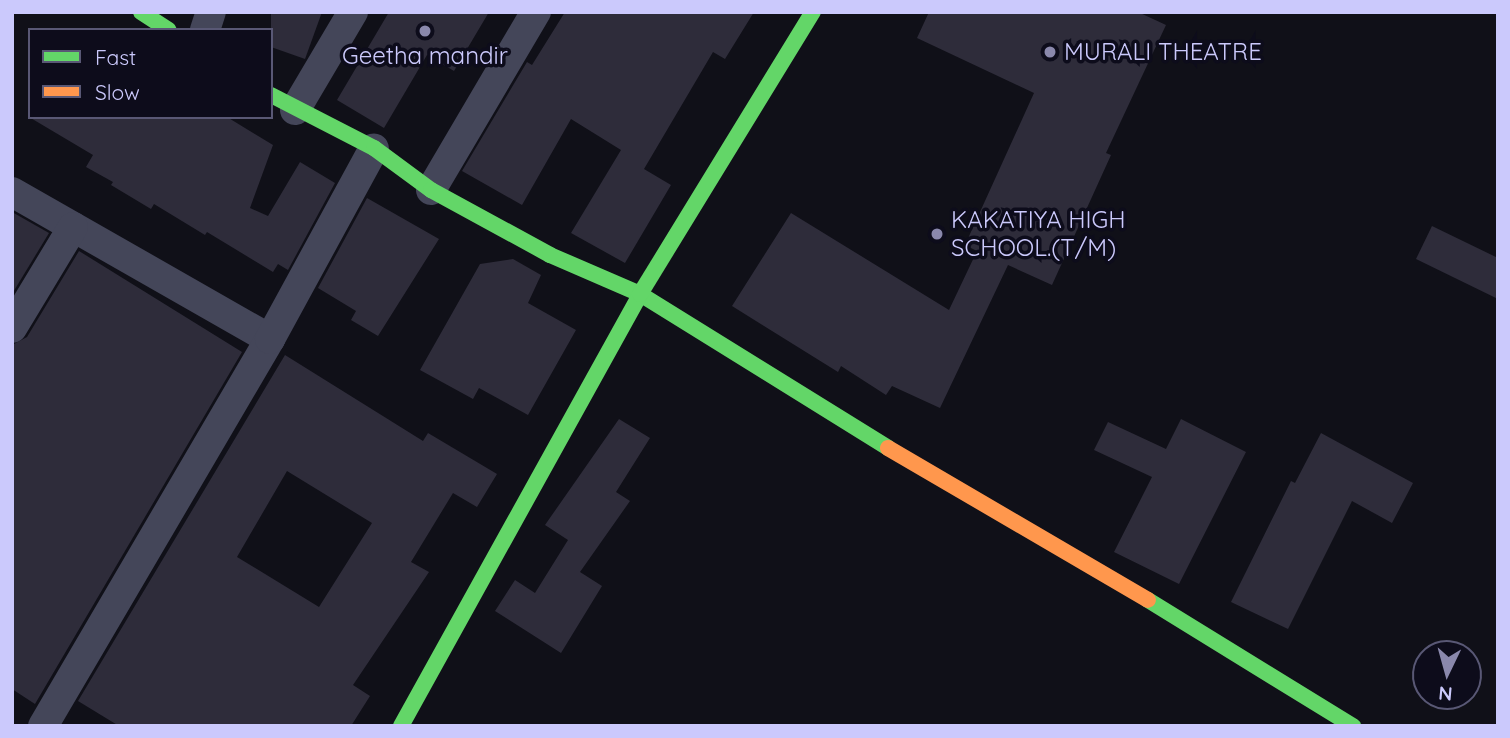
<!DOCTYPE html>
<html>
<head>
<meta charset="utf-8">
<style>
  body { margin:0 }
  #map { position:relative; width:1510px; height:738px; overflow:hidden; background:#101018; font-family:Quicksand,sans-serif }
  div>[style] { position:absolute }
  .building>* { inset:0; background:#2e2c3a }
  .street>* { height:30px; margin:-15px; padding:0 15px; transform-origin:15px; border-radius:15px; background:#444659 }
  .fast>* { height:16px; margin:-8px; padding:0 8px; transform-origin:8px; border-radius:8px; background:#63d668 }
  .slow>* { height:16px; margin:-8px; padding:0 8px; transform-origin:8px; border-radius:8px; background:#ff974d }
  .dots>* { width:19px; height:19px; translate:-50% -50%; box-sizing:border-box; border:4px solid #0d0c1b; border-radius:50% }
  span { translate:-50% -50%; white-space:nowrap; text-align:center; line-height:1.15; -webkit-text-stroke:7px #0d0c1b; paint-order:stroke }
  .poi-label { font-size:24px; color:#cbc9fc }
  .left { translate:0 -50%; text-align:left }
  .frame { position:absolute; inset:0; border:14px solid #cbc9fc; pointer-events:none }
  .legend { position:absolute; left:28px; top:28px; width:245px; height:91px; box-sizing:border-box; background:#0d0c1b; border:2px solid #595875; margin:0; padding:9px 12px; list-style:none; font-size:21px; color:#cbc9fc }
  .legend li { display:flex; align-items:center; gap:14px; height:35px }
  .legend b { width:35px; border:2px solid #595875 }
  .north { position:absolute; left:1412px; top:640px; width:70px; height:70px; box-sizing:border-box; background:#0d0c1b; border:2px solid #595875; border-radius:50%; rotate:185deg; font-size:19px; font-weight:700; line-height:28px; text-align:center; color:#cbc9fc }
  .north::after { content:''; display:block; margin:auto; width:24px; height:32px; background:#8a88ac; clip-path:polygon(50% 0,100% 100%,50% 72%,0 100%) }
</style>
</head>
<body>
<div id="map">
  <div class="building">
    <div style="clip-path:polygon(271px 12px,322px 12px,305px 59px,271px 47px)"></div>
    <div style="clip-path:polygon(389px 12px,489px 12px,454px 71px,427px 55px,384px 128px,337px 100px)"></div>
    <div style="clip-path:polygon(565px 12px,754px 12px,725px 59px,713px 52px,644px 169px,671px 185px,625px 263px,571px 233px,621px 150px,571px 119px,522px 205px,462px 171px,527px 62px,532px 65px)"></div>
    <div style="clip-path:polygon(929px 12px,1138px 12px,1166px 25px,1106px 153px,1111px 155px,1052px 285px,1008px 265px,940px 408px,892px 386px,886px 395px,841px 366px,838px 372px,732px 306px,791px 213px,949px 310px,977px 251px,965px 245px,1034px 93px,917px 38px)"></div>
    <div style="clip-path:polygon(29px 117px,227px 117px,273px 145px,250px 208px,268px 216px,300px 162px,335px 183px,288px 270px,278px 264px,273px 272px,207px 232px,205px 235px,154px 204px,151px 209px,111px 185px,113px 182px,86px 167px,93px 155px)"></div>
    <div style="clip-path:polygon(367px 198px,439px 239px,378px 336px,351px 320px,356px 311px,318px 288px)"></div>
    <div style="clip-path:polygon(12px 212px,49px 233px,12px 294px)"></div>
    <div style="clip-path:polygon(1432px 226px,1498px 258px,1498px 299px,1416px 259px)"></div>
    <div style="clip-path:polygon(79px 251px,242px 352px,35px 704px,12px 689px,12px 345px,27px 337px)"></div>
    <div style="clip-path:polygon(513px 259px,541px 275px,528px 303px,576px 330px,528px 415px,479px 388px,473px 399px,420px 370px,480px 264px)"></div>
    <div style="clip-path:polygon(evenodd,285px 355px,423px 441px,428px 433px,497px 474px,477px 507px,453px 493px,411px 562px,429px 572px,353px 685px,370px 696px,351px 726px,119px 726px,78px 701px,285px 355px,287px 471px,372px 523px,319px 607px,237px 557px,287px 471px)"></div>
    <div style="clip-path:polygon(619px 419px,650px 438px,616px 492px,630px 501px,580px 572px,602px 586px,561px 653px,495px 611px,515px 580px,535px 593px,568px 540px,545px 525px)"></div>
    <div style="clip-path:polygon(1181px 419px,1246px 452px,1179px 584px,1114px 552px,1152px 477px,1094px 450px,1108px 422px,1166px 449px)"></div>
    <div style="clip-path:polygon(1321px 433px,1413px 483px,1392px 523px,1352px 501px,1288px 629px,1231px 602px,1291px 481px,1295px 483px)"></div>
  </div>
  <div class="street">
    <div style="left:205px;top:30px;width:19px;rotate:-72deg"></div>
    <div style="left:295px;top:110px;width:114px;rotate:-59.4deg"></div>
    <div style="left:431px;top:190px;width:207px;rotate:-59.5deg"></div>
    <div style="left:12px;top:192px;width:297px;rotate:29.7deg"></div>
    <div style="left:12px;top:328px;width:118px;rotate:-58.9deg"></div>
    <div style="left:43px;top:726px;width:449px;rotate:-59.6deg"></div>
    <div style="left:270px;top:339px;width:217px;rotate:-61.4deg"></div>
  </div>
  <div class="fast">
    <div style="left:141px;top:12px;width:33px;rotate:33deg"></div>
    <div style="left:271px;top:95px;width:116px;rotate:27.2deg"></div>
    <div style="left:374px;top:148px;width:71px;rotate:36.4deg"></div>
    <div style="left:431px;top:190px;width:136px;rotate:28.6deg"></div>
    <div style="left:550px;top:255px;width:98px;rotate:23.4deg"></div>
    <div style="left:640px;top:294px;width:292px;rotate:31.8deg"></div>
    <div style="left:1148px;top:600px;width:241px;rotate:31.6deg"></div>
    <div style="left:401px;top:726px;width:494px;rotate:-61deg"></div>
    <div style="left:640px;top:294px;width:331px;rotate:-58.5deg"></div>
  </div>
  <div class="slow">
    <div style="left:888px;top:448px;width:301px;rotate:30.3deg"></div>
  </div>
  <div class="dots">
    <div style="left:425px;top:31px;background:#8a88ac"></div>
    <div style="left:1050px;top:52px;background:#8a88ac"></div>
    <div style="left:937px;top:234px;background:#8a88ac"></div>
  </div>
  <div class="poi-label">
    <span class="left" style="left:1064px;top:52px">MURALI THEATRE</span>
    <span style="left:425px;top:56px">Geetha mandir</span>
    <span class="left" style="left:951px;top:234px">KAKATIYA HIGH<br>SCHOOL.(T/M)</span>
  </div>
  <div class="frame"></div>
  <ul class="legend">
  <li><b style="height:9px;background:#63d668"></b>Fast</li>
  <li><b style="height:9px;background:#ff974d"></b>Slow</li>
  </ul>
  <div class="north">N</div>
</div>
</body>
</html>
